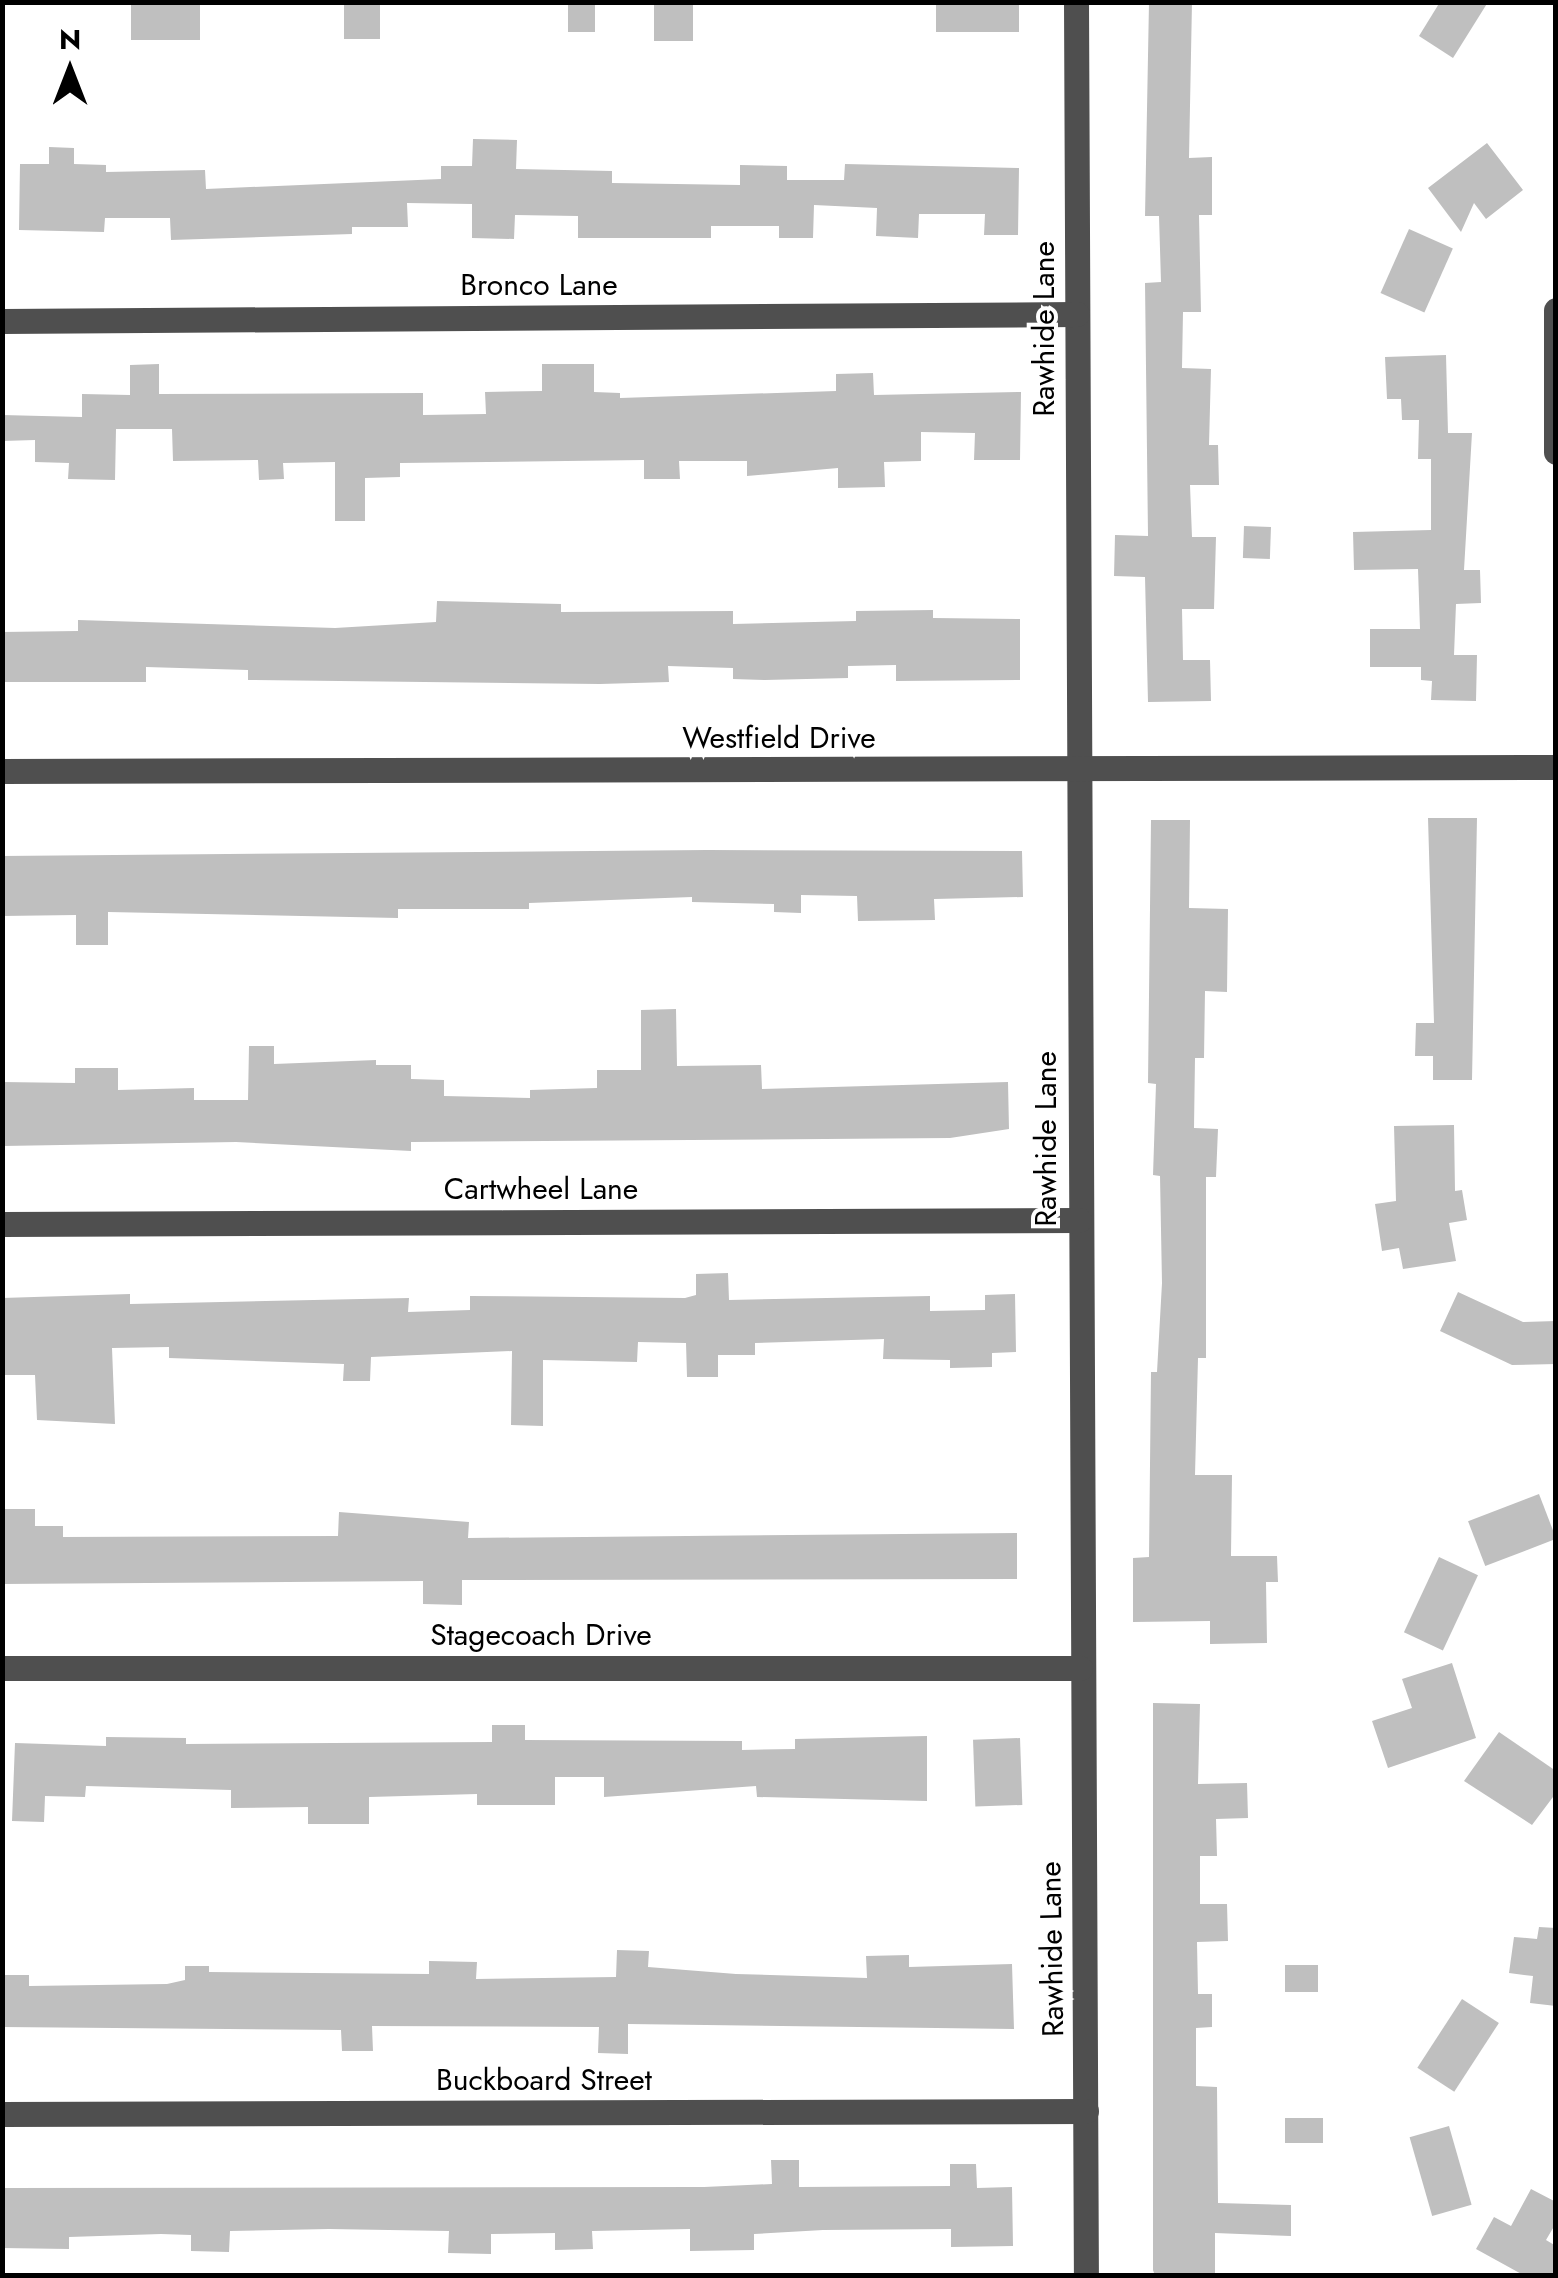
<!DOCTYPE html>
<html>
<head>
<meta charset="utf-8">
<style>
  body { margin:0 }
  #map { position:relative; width:1558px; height:2278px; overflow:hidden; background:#fff; font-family:Jost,sans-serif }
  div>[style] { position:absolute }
  .building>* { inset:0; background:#bfbfbf; transform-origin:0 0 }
  .minor>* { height:25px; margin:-12.5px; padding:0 12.5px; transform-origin:12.5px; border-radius:12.5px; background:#4f4f4f }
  span { translate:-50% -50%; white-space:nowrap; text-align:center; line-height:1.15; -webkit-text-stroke:8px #fff; paint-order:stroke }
  .street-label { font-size:30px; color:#000 }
  .frame { position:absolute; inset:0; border:5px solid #000; pointer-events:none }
  .north { position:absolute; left:20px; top:20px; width:100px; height:100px; -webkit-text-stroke:8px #fff; paint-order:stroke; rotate:0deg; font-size:28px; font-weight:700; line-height:40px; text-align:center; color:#000 }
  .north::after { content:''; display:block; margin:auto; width:35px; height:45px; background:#000; clip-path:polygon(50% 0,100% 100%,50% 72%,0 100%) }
</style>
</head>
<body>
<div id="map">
  <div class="building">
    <div style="left:131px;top:2px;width:69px;height:38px"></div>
    <div style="left:344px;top:2px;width:36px;height:37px"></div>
    <div style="left:568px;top:2px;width:27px;height:30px"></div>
    <div style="left:654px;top:2px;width:39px;height:39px"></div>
    <div style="left:936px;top:2px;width:83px;height:30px"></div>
    <div style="clip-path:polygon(1149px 2px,1192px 2px,1189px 158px,1212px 157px,1212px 215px,1199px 215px,1201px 312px,1183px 312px,1182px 368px,1211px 369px,1209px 445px,1218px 445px,1219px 485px,1190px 485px,1192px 537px,1216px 537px,1214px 609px,1182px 609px,1183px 660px,1210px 660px,1211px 701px,1148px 702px,1145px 577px,1114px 576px,1115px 535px,1148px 536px,1145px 283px,1161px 282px,1159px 216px,1145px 216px)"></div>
    <div style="clip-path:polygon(1440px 2px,1488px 2px,1453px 58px,1419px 36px)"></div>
    <div style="clip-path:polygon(473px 139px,517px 140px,516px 169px,612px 171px,612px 183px,740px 185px,740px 165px,787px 166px,787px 180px,844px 180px,845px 164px,1019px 168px,1018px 235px,984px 235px,985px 214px,919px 214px,918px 238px,876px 236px,877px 208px,814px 205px,813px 238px,779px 238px,779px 226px,711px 226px,711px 238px,578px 238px,578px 216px,515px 215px,514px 239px,472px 238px,472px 204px,407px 203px,408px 227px,352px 227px,352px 234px,171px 240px,170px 218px,105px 218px,104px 232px,19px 230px,20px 164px,49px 164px,49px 147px,74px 148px,74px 164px,106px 165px,106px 172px,205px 170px,206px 189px,441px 179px,441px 166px,472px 166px)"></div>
    <div style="clip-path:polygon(1487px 143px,1523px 190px,1486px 219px,1474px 203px,1461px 232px,1428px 188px)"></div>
    <div style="left:1409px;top:229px;width:48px;height:70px;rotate:24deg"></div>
    <div style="clip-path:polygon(1446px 355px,1448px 433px,1472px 433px,1464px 570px,1480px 570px,1481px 603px,1456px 604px,1454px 655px,1477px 655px,1476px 701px,1431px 700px,1432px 681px,1421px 680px,1421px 667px,1370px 667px,1370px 629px,1420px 629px,1418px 569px,1354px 570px,1353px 532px,1431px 530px,1431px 459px,1418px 459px,1419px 420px,1402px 420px,1401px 399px,1387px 399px,1385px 357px)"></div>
    <div style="clip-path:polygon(159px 364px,159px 394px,423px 393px,423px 415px,486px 414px,485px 392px,542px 391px,542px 364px,594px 364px,594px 392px,620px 393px,620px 398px,836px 391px,836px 374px,873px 373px,874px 395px,1021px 392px,1020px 460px,974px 460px,975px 433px,921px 432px,921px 461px,884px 462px,885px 487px,838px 488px,838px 468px,747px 476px,747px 461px,679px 461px,680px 479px,644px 479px,644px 460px,400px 463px,400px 477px,365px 478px,365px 521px,335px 521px,335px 462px,283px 463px,284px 479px,259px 480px,258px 460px,173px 461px,172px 429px,116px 429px,115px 480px,68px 479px,69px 463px,35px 462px,35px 440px,2px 441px,2px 415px,82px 417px,82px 394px,130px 395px,130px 365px)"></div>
    <div style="left:1244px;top:526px;width:27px;height:32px;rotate:2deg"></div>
    <div style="clip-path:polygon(437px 601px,561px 604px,561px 612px,733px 611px,733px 624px,856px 621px,856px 611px,933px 610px,933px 618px,1020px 619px,1020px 680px,896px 681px,896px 665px,848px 666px,848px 678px,765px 680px,733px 679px,733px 668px,668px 666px,669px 682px,600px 684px,248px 680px,248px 670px,146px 667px,146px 682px,2px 682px,2px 632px,78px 631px,78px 620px,335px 628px,436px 622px)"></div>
    <div style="clip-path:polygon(1428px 818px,1477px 818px,1472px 1080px,1433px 1080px,1433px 1056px,1415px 1056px,1416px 1023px,1434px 1023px)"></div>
    <div style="clip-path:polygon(1151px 820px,1190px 820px,1189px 908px,1228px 909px,1227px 992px,1205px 991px,1204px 1058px,1195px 1058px,1194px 1128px,1218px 1129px,1216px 1177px,1206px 1177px,1206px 1358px,1198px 1358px,1195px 1475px,1232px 1475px,1231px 1556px,1277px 1556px,1278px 1582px,1266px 1582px,1267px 1643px,1210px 1644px,1210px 1621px,1133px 1622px,1133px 1558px,1149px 1557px,1151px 1372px,1157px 1372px,1162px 1283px,1160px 1176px,1153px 1175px,1156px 1084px,1148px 1083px)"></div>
    <div style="clip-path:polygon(707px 850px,1022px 851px,1023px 897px,934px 899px,935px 920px,858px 921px,857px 896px,801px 895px,801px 913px,774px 912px,774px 904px,692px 902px,692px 897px,529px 903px,529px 909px,398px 909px,398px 918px,108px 912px,108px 945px,76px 945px,76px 915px,2px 916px,2px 856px)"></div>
    <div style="clip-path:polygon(676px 1009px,677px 1066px,761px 1065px,762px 1089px,1008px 1082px,1009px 1129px,950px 1138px,411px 1142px,411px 1151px,236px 1142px,3px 1146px,2px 1082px,75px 1083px,75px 1068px,118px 1068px,118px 1090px,194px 1088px,194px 1100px,248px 1100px,249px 1046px,274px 1046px,274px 1064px,376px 1060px,376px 1065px,411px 1065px,411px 1079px,444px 1080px,444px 1096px,530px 1098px,530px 1090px,597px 1088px,597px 1070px,641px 1070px,641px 1010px)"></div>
    <div style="clip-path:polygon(1454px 1125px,1455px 1191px,1462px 1190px,1467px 1220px,1449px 1223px,1456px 1261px,1403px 1269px,1399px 1248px,1382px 1251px,1375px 1204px,1396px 1201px,1394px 1126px)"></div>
    <div style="clip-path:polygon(728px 1273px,729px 1300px,930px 1296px,930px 1311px,985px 1310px,985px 1295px,1015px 1294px,1016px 1352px,992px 1353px,992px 1367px,950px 1368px,950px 1360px,883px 1359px,884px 1339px,755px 1343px,755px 1355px,718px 1355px,718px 1377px,687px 1377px,686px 1343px,638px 1342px,637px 1362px,543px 1360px,543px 1426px,511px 1425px,512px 1351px,371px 1357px,370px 1381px,343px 1381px,344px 1364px,169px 1358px,169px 1347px,112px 1348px,115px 1424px,37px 1420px,35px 1375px,2px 1375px,2px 1298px,130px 1294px,130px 1304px,409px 1298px,408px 1312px,470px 1310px,470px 1296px,685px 1298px,696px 1295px,696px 1274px)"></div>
    <div style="clip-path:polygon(1458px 1292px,1523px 1322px,1556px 1321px,1556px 1364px,1512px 1365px,1440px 1331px)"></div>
    <div style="left:1539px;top:1494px;width:48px;height:76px;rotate:69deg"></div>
    <div style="clip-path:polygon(2px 1509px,35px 1509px,35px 1526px,63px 1526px,63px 1537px,338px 1536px,339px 1512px,469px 1522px,468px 1538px,1017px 1533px,1017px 1579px,462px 1580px,462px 1605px,423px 1604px,423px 1581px,2px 1584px)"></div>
    <div style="left:1439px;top:1557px;width:43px;height:83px;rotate:25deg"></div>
    <div style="clip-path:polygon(1452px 1663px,1476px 1738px,1388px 1768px,1372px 1721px,1412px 1708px,1402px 1679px)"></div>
    <div style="clip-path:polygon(1153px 1703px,1200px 1704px,1198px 1784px,1247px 1783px,1248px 1818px,1216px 1819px,1217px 1856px,1200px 1856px,1200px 1904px,1227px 1904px,1228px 1941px,1197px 1942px,1198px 1994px,1212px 1994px,1212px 2027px,1196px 2028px,1196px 2086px,1217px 2087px,1218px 2203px,1291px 2205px,1291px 2236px,1215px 2233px,1215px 2276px,1155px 2276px,1153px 2270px)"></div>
    <div style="clip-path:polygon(492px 1725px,525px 1725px,525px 1740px,742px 1741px,742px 1750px,795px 1749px,795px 1739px,927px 1736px,927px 1801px,757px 1797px,756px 1786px,604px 1797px,604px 1777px,555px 1777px,555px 1805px,477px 1805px,477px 1794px,369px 1797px,369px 1824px,308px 1824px,308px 1807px,231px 1808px,231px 1790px,86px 1786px,85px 1797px,45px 1796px,44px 1822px,12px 1821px,15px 1743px,106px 1746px,106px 1737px,186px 1738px,186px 1744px,492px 1742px)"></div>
    <div style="clip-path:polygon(1499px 1732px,1556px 1771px,1556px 1793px,1532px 1825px,1464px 1781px)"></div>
    <div style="left:1020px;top:1738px;width:67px;height:47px;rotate:88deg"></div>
    <div style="clip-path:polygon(1539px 1927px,1556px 1928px,1556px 2006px,1530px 2003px,1533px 1976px,1509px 1973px,1514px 1937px,1537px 1939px)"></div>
    <div style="clip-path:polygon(617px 1950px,649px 1951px,648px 1967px,736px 1974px,867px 1978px,866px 1956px,909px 1955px,909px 1967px,1012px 1964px,1014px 2029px,628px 2024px,628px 2054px,598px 2053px,599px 2027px,372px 2026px,373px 2051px,342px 2051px,341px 2030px,2px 2027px,2px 1975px,29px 1975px,29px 1986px,167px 1984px,185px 1980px,185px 1966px,209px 1966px,209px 1972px,429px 1974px,429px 1961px,477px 1962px,476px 1979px,616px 1977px)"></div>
    <div style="left:1318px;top:1965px;width:27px;height:33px;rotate:90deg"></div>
    <div style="left:1462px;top:1999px;width:44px;height:82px;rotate:33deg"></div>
    <div style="left:1323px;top:2118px;width:25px;height:38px;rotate:90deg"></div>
    <div style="left:1449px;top:2126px;width:82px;height:41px;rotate:74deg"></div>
    <div style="clip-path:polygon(771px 2160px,799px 2160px,799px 2187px,950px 2186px,950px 2164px,976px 2164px,977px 2188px,1012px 2187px,1013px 2246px,951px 2247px,951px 2229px,823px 2230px,754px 2234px,754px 2250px,690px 2251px,690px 2229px,592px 2231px,593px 2249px,555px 2250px,555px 2233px,491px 2234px,491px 2254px,448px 2253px,449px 2231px,329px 2229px,230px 2231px,229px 2252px,191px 2251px,191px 2235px,161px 2234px,69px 2237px,69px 2249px,2px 2248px,2px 2188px,704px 2187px,772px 2184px)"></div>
    <div style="clip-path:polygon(1531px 2189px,1556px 2202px,1556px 2223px,1546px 2240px,1556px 2246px,1556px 2276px,1525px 2276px,1476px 2249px,1494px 2217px,1511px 2226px)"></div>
  </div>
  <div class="minor">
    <div style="left:1076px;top:2px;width:2274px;rotate:89.75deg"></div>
    <div style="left:1556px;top:310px;width:142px;rotate:90deg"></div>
    <div style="left:2px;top:321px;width:1075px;rotate:-0.37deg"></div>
    <div style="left:2px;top:771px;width:1554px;rotate:-0.15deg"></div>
    <div style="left:2px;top:1224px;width:1077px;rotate:-0.21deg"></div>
    <div style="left:2px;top:1668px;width:1078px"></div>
    <div style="left:2px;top:2114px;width:1084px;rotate:-0.16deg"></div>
  </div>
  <div class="street-label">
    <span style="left:539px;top:285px">Bronco Lane</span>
    <span style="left:1044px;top:329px;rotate:-90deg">Rawhide Lane</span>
    <span style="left:779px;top:738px">Westfield Drive</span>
    <span style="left:1046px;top:1139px;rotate:-90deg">Rawhide Lane</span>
    <span style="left:541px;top:1189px">Cartwheel Lane</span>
    <span style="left:541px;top:1635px">Stagecoach Drive</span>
    <span style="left:1052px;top:1949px;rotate:-91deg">Rawhide Lane</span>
    <span style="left:544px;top:2080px">Buckboard Street</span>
  </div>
  <div class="frame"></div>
  <div class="north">N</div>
</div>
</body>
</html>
